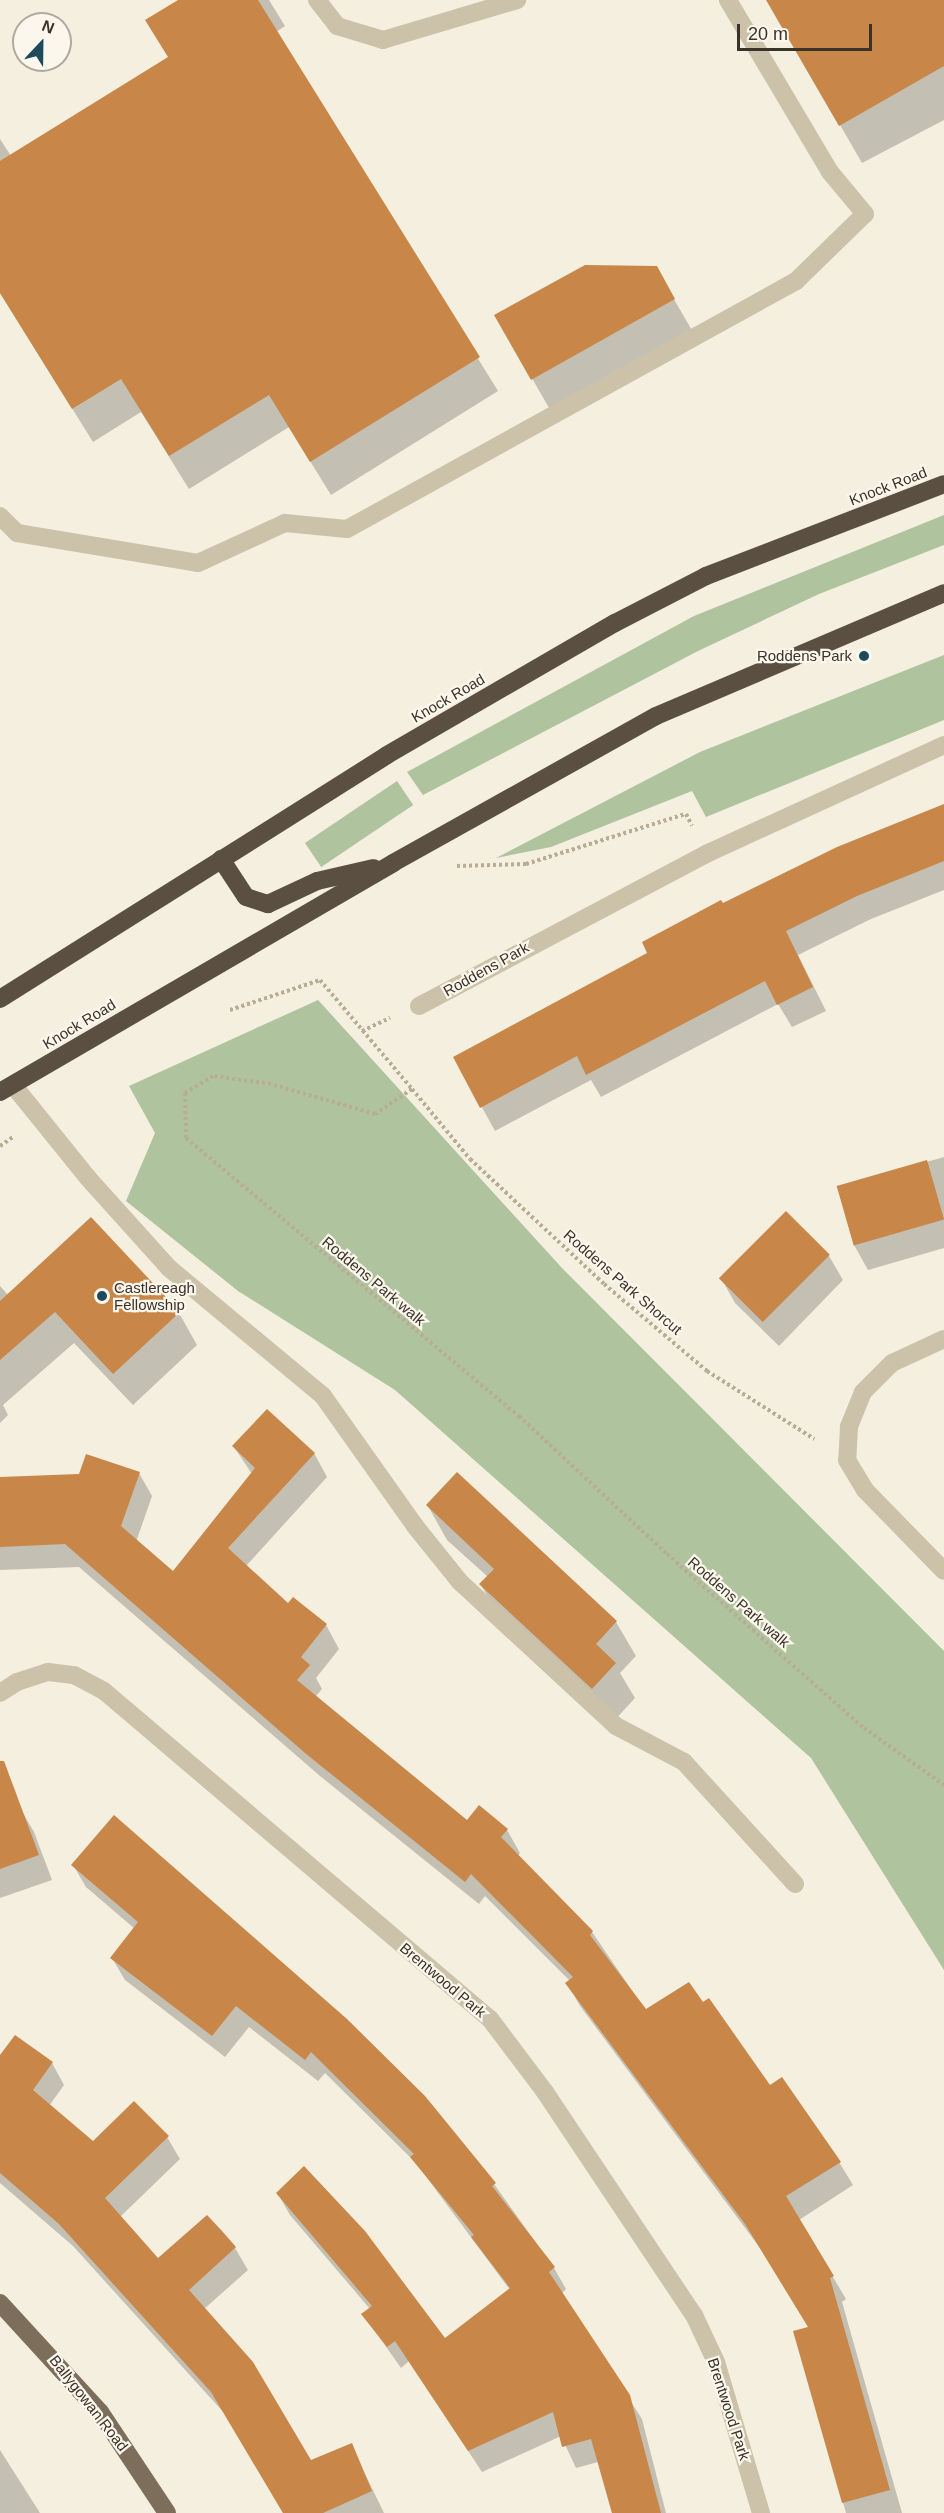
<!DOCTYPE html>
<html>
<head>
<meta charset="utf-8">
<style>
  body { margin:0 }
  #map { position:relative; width:944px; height:2513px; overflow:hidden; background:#f4efdf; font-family:Arial,sans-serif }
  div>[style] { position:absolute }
  .green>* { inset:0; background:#aec39e; transform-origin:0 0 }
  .shadow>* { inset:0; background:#0003 }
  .building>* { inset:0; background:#c88648; transform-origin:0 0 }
  .path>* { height:4px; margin-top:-2px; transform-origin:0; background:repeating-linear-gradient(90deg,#b8ac94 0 3px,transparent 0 6px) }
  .lane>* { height:18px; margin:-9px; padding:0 9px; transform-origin:9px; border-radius:9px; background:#ccc2aa }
  .street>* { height:18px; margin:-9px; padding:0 9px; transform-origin:9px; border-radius:9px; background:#ccc2aa }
  .primary>* { height:18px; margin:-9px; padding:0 9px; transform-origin:9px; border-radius:9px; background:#7c6e5b }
  .highway>* { height:18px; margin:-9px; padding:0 9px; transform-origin:9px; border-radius:9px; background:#5b4f41 }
  .dots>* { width:16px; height:16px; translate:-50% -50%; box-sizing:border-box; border:3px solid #fbf7ec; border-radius:50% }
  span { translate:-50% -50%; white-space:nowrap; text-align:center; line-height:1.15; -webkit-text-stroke:4.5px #fbf7ec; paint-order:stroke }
  .street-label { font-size:15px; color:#3a332a }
  .poi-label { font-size:15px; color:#3a332a }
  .right { translate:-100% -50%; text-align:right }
  .left { translate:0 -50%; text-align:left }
  .north { position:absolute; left:12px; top:12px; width:60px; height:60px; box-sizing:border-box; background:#fbf7ec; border:2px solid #aea99e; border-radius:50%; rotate:22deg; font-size:16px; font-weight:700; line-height:24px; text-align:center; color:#3a332a }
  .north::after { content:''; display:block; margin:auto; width:21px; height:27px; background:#1e4a5d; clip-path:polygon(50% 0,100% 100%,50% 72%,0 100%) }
  .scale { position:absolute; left:737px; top:24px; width:135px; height:27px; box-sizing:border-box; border:3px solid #3a332a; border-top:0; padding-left:8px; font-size:18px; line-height:21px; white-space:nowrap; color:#3a332a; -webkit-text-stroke:4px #fbf7ec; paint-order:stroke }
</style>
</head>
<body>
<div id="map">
  <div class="green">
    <div style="clip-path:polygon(944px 515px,944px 545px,819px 594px,698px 651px,423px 795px,407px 772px,694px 616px)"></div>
    <div style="clip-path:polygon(944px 655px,944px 720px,706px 817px,692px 791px,551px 847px,496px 858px,700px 752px)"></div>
    <div style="left:397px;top:781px;width:29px;height:111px;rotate:56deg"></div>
    <div style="clip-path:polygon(318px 1000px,562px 1268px,944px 1651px,944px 1970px,811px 1758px,395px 1390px,238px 1291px,126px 1201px,155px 1133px,129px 1086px)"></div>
  </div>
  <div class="shadow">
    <div style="clip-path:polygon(181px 0,269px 0,285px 26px,276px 32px,498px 391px,331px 495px,289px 427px,189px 489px,141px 412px,93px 442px,0 293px,0 139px,11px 156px,169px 59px)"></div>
    <div style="clip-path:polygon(768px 0,944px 0,944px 120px,862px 163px)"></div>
    <div style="clip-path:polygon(656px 268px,694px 334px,552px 413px,496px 316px)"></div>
    <div style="clip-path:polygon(944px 806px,944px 890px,871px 919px,798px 955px,826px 1011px,792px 1027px,778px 1004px,601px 1097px,591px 1080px,495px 1131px,455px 1058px)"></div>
    <div style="clip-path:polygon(944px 1157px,944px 1248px,868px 1270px,854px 1245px,838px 1187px)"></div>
    <div style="clip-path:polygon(91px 1219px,179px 1313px,197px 1345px,133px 1405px,74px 1343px,3px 1405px,8px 1415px,0 1423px,0 1286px,8px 1295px)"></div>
    <div style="clip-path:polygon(829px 1256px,843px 1280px,779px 1346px,735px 1303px,721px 1278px)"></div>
    <div style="clip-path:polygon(234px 1447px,314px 1453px,327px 1477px,246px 1566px,288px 1605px,326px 1625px,339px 1649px,316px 1678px,322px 1689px,315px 1697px,467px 1822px,507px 1830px,520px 1853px,518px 1856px,592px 1932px,646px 2011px,770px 2087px,839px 2162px,853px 2185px,799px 2220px,846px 2299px,842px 2302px,902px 2513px,846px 2513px,795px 2332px,810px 2329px,760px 2248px,580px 2006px,567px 1983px,570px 1981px,485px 1896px,479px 1904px,320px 1776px,79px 1567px,0 1570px,0 1479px,139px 1473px,152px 1496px,136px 1542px,173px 1573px,252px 1474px)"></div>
    <div style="clip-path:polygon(428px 1506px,616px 1622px,636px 1656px,620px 1673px,635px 1698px,613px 1722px,501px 1619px,481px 1585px,488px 1577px,447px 1540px)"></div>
    <div style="clip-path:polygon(20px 1808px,34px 1832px,52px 1880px,0 1898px,0 1816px)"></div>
    <div style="clip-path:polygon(73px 1865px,494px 2184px,554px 2268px,566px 2289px,561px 2294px,642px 2419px,666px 2513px,612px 2513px,598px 2462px,576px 2468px,561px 2436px,482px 2472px,409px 2361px,401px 2368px,363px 2314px,370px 2309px,290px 2215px,278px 2194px,445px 2340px,510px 2290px,416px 2163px,325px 2073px,318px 2081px,249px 2027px,225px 2057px,125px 1980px,112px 1958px,135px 1929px,86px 1887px)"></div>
    <div style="clip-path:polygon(0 2058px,52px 2063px,64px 2085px,49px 2106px,93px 2143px,167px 2137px,180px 2159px,120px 2217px,158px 2261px,235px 2248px,248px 2270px,204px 2309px,311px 2462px,351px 2445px,384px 2513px,283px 2513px,225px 2414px,73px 2246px,0 2183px)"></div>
    <div style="clip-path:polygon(0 2450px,40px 2513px,0 2513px)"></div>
  </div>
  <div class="building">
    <div style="clip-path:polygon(178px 0,258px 0,480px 357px,310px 462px,269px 395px,169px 456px,121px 379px,72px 409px,0 293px,0 161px,168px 57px,145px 20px)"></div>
    <div style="clip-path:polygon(766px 0,944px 0,944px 66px,839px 126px)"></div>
    <div style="clip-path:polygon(585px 265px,657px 266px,675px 299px,531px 380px,494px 315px)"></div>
    <div style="clip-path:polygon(944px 804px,944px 861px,857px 896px,786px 931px,813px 987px,777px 1005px,765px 981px,586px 1075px,577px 1056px,480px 1108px,453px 1057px,647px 953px,642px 942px,721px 900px,723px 903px,837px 847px)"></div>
    <div style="left:927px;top:1160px;width:62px;height:94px;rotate:74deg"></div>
    <div style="left:786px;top:1211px;width:62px;height:95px;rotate:45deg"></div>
    <div style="clip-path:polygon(91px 1217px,180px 1312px,113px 1374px,55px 1312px,0 1360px,0 1301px)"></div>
    <div style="clip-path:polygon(267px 1409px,315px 1453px,228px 1548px,288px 1603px,293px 1597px,327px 1624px,301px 1657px,310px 1665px,297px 1680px,467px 1820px,479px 1805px,508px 1829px,501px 1837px,593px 1931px,590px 1935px,646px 2009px,689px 1982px,703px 2002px,709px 1998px,770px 2085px,782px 2077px,841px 2162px,786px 2196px,834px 2276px,830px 2278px,890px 2490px,842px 2503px,793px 2331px,808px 2327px,745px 2224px,565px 1983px,573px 1977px,471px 1874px,465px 1882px,305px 1753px,65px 1544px,0 1547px,0 1477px,79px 1474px,86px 1454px,140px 1472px,121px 1526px,173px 1571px,255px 1468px,232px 1446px)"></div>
    <div style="clip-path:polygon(457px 1472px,617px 1621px,596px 1644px,616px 1663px,592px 1689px,479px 1584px,494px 1569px,426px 1505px)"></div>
    <div style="clip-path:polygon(0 1761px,4px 1761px,39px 1855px,0 1869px)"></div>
    <div style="clip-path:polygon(114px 1815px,347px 2019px,425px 2096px,496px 2183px,492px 2186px,555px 2267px,549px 2272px,630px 2395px,661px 2513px,612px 2513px,591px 2439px,562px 2447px,553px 2412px,468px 2451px,395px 2341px,387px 2347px,361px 2314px,372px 2306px,276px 2193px,304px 2166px,365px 2231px,445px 2338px,510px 2288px,471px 2237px,474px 2235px,410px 2157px,414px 2154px,311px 2052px,305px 2060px,236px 2006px,212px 2036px,110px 1958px,138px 1922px,71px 1865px)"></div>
    <div style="clip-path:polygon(15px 2035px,53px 2062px,33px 2090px,93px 2141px,134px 2101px,169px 2136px,105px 2198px,158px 2258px,207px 2215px,222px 2231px,236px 2247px,189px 2290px,253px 2362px,311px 2460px,352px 2443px,372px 2491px,323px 2513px,283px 2513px,211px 2392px,59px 2224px,0 2173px,0 2055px)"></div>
  </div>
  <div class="path">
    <div style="left:457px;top:866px;width:69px;rotate:-1.7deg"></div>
    <div style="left:526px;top:864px;width:168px;rotate:-17.4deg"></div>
    <div style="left:686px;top:814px;width:13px;rotate:63deg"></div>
    <div style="left:230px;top:1010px;width:95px;rotate:-18.4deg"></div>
    <div style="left:320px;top:980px;width:143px;rotate:49.8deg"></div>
    <div style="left:412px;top:1089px;width:45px;rotate:146deg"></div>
    <div style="left:375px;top:1114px;width:108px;rotate:-163.9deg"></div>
    <div style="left:271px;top:1084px;width:59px;rotate:-172.1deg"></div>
    <div style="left:213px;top:1076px;width:33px;rotate:149deg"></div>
    <div style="left:185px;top:1093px;width:45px;rotate:88.7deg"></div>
    <div style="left:186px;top:1138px;width:434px;rotate:39.9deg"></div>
    <div style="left:519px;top:1416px;width:202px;rotate:43deg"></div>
    <div style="left:667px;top:1554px;width:263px;rotate:41.5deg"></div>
    <div style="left:864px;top:1728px;width:98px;rotate:35.5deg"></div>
    <div style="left:362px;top:1031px;width:31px;rotate:-25deg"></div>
    <div style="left:412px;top:1089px;width:91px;rotate:50.4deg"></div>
    <div style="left:470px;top:1159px;width:183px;rotate:43deg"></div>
    <div style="left:604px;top:1284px;width:135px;rotate:40.2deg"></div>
    <div style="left:707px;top:1371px;width:127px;rotate:32.4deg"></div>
    <div style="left:0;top:1146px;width:16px;rotate:-35deg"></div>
  </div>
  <div class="lane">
    <div style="left:317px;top:0;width:33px;rotate:52deg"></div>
    <div style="left:337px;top:26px;width:48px;rotate:16.9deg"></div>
    <div style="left:383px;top:40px;width:140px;rotate:-16.6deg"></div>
    <div style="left:0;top:516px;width:24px;rotate:45deg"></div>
    <div style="left:17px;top:533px;width:183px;rotate:9.4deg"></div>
    <div style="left:198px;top:563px;width:96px;rotate:-24.7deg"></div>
    <div style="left:285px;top:523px;width:62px;rotate:5.5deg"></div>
    <div style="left:347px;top:529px;width:513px;rotate:-28.91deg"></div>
    <div style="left:796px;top:281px;width:96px;rotate:-44.2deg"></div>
    <div style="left:865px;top:214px;width:55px;rotate:-129.8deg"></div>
    <div style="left:830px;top:172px;width:200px;rotate:-120.7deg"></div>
    <div style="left:13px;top:1085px;width:119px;rotate:51.1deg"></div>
    <div style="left:88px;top:1178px;width:121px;rotate:48deg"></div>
    <div style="left:169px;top:1268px;width:200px;rotate:39.7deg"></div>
    <div style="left:323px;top:1396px;width:159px;rotate:54.7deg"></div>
    <div style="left:415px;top:1526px;width:72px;rotate:51.2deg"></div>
    <div style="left:460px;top:1582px;width:212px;rotate:42.7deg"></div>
    <div style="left:616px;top:1726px;width:77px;rotate:27.9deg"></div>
    <div style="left:684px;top:1762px;width:165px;rotate:47.7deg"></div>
  </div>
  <div class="street">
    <div style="left:419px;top:1006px;width:325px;rotate:-27.9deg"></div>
    <div style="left:706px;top:854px;width:262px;rotate:-24.6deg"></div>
    <div style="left:944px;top:1339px;width:57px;rotate:155.2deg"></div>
    <div style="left:892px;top:1363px;width:41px;rotate:135deg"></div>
    <div style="left:863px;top:1392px;width:38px;rotate:112deg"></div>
    <div style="left:849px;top:1427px;width:33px;rotate:93deg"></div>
    <div style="left:847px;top:1460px;width:35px;rotate:59deg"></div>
    <div style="left:865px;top:1490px;width:113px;rotate:45.7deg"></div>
    <div style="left:0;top:1693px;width:20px;rotate:-33deg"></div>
    <div style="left:17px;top:1682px;width:33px;rotate:-18deg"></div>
    <div style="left:48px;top:1672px;width:26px;rotate:7deg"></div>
    <div style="left:74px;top:1675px;width:34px;rotate:28deg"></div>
    <div style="left:104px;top:1691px;width:507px;rotate:40.36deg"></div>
    <div style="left:490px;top:2019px;width:91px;rotate:53deg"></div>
    <div style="left:545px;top:2092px;width:268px;rotate:56.3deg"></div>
    <div style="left:694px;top:2315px;width:52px;rotate:64.9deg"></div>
    <div style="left:716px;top:2362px;width:158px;rotate:73.4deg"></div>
  </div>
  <div class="primary">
    <div style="left:0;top:2303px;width:148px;rotate:47.5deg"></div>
    <div style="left:100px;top:2412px;width:121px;rotate:56.4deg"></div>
  </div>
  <div class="highway">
    <div style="left:221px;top:859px;width:45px;rotate:56.7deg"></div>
    <div style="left:246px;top:897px;width:23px;rotate:18deg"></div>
    <div style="left:268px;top:904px;width:54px;rotate:-25.1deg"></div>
    <div style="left:317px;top:881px;width:58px;rotate:-12.8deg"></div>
    <div style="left:0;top:999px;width:457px;rotate:-32.2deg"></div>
    <div style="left:387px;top:755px;width:263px;rotate:-30.1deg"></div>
    <div style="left:615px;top:623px;width:102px;rotate:-27.3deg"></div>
    <div style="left:706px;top:576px;width:255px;rotate:-21.1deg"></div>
    <div style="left:0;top:1092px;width:455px;rotate:-30.2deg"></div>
    <div style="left:393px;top:863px;width:301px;rotate:-29.2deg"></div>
    <div style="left:656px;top:716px;width:313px;rotate:-23.1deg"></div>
  </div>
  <div class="dots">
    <div style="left:864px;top:656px;background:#1e4a5d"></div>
    <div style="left:102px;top:1296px;background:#1e4a5d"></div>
  </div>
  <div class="street-label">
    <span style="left:888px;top:486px;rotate:-21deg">Knock Road</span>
    <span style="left:448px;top:698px;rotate:-30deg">Knock Road</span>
    <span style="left:486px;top:969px;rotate:-29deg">Roddens Park</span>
    <span style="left:79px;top:1024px;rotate:-31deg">Knock Road</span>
    <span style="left:374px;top:1281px;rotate:40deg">Roddens Park walk</span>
    <span style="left:623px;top:1282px;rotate:41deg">Roddens Park Shorcut</span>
    <span style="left:739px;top:1602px;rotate:41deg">Roddens Park walk</span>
    <span style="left:443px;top:1980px;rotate:40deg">Brentwood Park</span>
    <span style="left:89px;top:2403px;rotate:52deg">Ballygowan Road</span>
    <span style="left:729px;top:2409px;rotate:72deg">Brentwood Park</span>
  </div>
  <div class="poi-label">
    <span class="right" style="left:852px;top:656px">Roddens Park</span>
    <span class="left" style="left:114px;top:1296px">Castlereagh<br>Fellowship</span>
  </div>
  <div class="north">N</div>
  <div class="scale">20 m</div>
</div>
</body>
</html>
